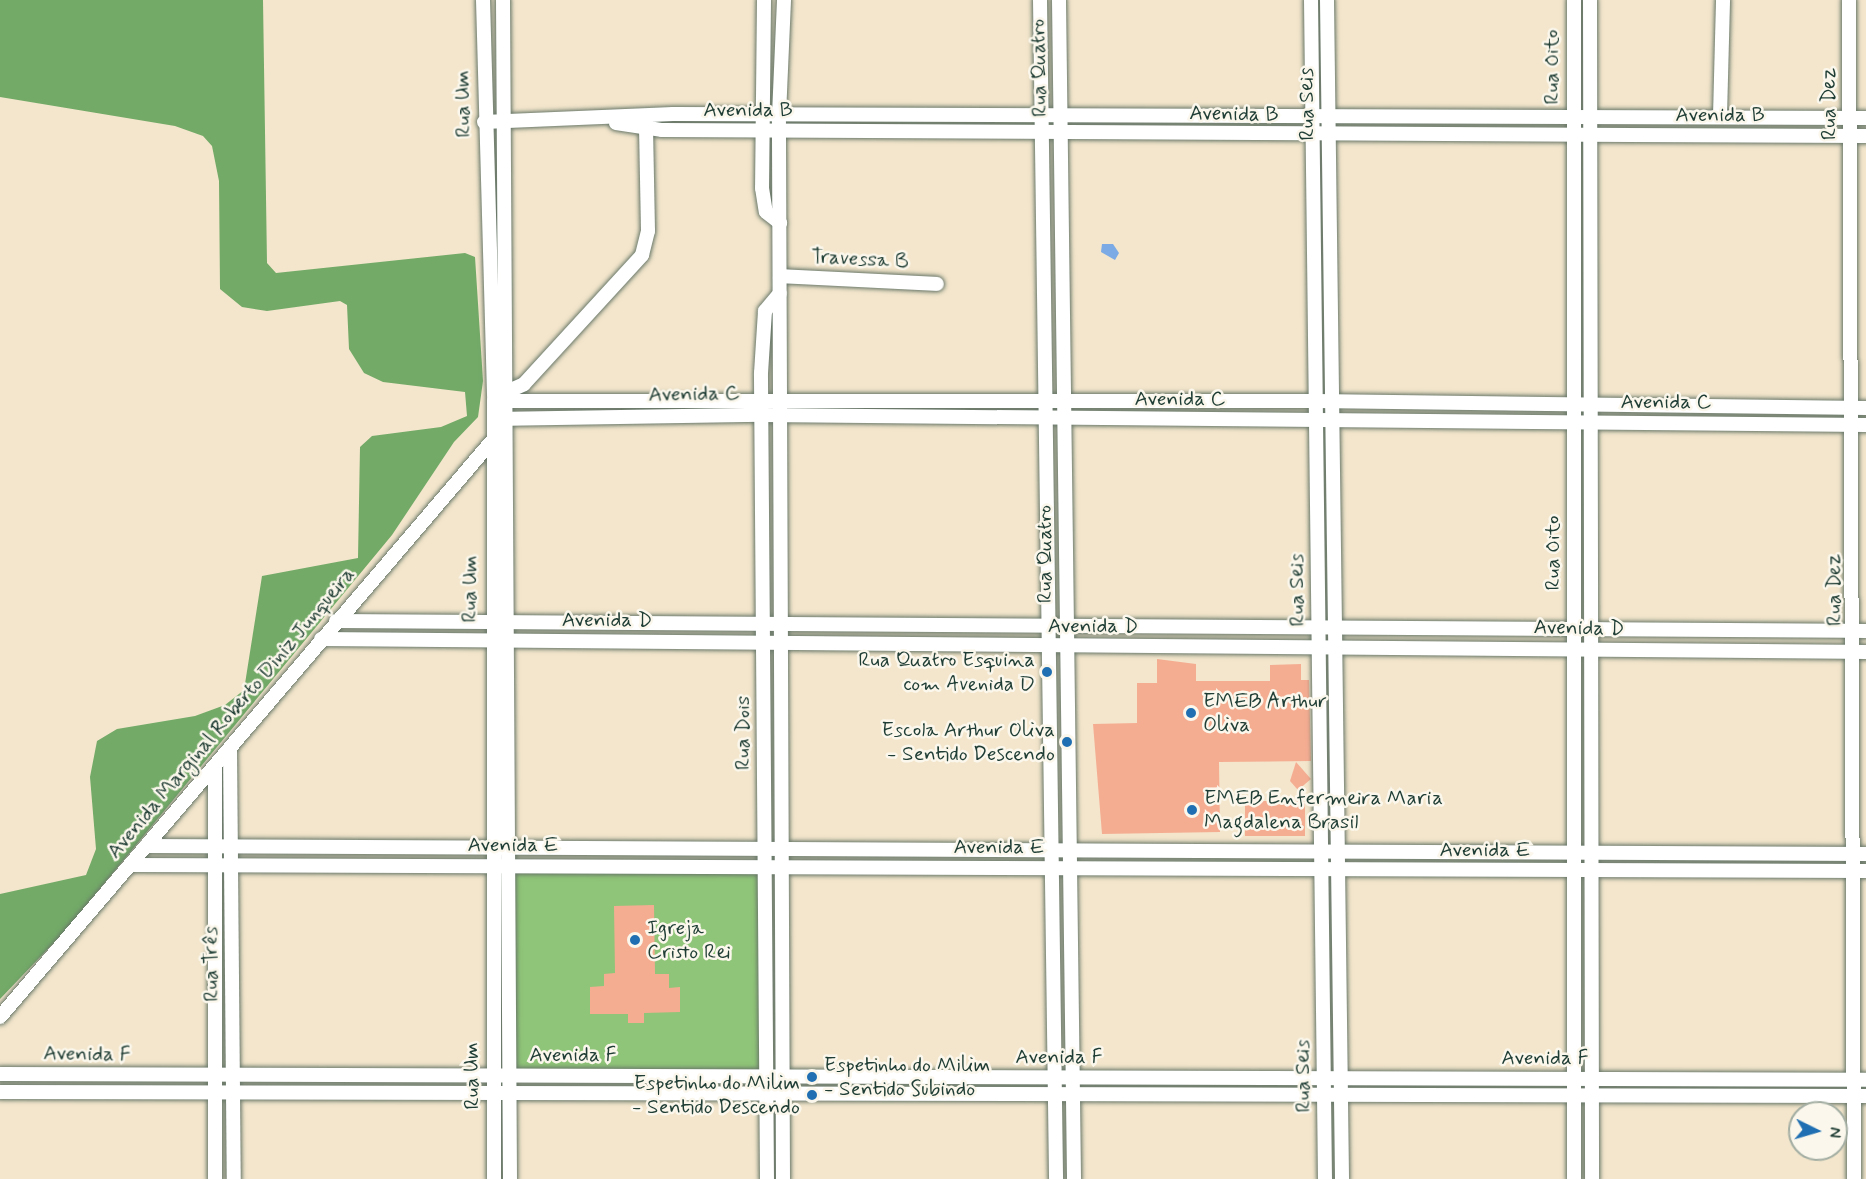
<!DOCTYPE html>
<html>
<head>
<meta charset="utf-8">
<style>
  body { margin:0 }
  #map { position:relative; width:1866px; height:1179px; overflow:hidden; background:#f3e6cc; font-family:Mynerve,sans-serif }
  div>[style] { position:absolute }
  .green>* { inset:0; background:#8fc578; transform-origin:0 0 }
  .forest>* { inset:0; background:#73aa68 }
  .water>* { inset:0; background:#7baae5 }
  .building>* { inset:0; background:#f5ad92; transform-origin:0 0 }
  .roads { filter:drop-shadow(0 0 2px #697869) drop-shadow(0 0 2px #697869) }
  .minor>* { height:14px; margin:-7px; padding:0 7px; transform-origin:7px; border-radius:7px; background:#fff }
  .dots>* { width:16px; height:16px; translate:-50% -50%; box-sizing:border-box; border:3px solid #fbf7ec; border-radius:50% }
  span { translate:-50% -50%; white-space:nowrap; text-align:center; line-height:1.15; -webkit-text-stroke:5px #fbf7ec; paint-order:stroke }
  .street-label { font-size:21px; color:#1f3d34 }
  .poi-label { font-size:21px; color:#1f3d34 }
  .right { translate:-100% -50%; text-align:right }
  .left { translate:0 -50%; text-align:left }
  .north { position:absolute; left:1788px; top:1101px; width:60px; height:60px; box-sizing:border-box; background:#fbf7ec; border:2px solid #a3ada2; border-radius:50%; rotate:95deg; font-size:16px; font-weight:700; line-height:24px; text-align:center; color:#1f3d34 }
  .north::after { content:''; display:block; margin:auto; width:21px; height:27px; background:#1f6fb2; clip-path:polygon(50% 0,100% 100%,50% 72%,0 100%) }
</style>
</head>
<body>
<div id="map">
  <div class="green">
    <div style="left:509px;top:867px;width:256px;height:209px"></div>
  </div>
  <div class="forest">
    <div style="clip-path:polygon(0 0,263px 0,267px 263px,276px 273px,465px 253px,475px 257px,483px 381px,478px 417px,454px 442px,392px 535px,65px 931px,0 999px,0 894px,86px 875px,96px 849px,90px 777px,97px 741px,117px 729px,195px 716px,225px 705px,244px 690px,262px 576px,358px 558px,360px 447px,372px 436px,441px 427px,467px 416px,465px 392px,383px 382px,364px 373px,349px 349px,347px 305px,340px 301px,267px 311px,242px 307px,220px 289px,219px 181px,212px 146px,203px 136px,175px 126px,0 97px)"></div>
  </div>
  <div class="water">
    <div style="clip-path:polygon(1102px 244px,1113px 244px,1119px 253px,1115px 260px,1101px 252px)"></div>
  </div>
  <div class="building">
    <div style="clip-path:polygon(1157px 659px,1196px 664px,1196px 681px,1270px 681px,1270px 665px,1301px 664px,1301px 680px,1309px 680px,1311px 761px,1219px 762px,1220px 832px,1102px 834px,1093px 724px,1137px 723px,1137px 683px,1157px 683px)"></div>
    <div style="clip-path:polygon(1296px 762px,1311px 779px,1298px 790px,1290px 781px)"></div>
    <div style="left:1245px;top:801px;width:60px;height:35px"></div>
    <div style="clip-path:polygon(654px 905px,655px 974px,669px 974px,669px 988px,680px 987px,680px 1012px,644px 1013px,644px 1023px,628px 1023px,628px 1014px,590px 1014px,590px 987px,604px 986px,604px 974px,615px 973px,614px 906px)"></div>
  </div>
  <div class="roads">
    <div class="minor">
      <div style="left:483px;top:0;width:401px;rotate:88.4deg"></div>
      <div style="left:494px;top:401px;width:778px;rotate:90deg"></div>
      <div style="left:503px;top:0;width:1179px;rotate:89.66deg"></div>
      <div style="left:764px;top:0;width:188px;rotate:90.6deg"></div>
      <div style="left:762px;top:188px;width:24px;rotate:81deg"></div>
      <div style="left:766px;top:212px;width:18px;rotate:38deg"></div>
      <div style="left:1040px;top:0;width:1179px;rotate:89.22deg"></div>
      <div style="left:1059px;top:0;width:1179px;rotate:89.27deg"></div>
      <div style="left:1311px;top:0;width:1179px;rotate:89.32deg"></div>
      <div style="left:1327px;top:0;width:1179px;rotate:89.27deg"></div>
      <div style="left:1574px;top:0;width:1179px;rotate:90deg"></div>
      <div style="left:1590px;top:0;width:1179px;rotate:89.9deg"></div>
      <div style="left:1849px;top:0;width:1179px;rotate:89.76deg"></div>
      <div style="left:1720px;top:116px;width:116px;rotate:-88.5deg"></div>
      <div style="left:484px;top:122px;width:189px;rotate:-2.4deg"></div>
      <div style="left:673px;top:114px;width:1193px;rotate:0.19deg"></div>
      <div style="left:616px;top:123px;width:47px;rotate:8.7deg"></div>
      <div style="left:662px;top:130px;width:1204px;rotate:0.29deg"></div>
      <div style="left:780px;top:276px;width:157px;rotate:2.9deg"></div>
      <div style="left:502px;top:394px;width:24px;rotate:-24deg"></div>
      <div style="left:524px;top:384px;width:175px;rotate:-47.5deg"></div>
      <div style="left:642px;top:255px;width:25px;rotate:-76deg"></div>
      <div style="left:648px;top:231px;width:109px;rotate:-91.1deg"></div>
      <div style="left:494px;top:401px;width:822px"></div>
      <div style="left:1316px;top:401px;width:550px;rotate:0.73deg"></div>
      <div style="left:494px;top:419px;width:268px;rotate:-0.9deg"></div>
      <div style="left:762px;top:415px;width:1104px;rotate:0.52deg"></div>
      <div style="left:336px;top:621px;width:1530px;rotate:0.37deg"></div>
      <div style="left:321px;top:639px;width:1545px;rotate:0.48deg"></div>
      <div style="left:230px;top:748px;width:431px;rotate:89.5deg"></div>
      <div style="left:215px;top:766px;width:413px;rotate:90deg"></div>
      <div style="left:146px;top:846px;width:1720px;rotate:0.27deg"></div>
      <div style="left:131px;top:865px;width:1735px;rotate:0.2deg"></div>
      <div style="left:0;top:1017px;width:765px;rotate:-49.5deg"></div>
      <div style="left:0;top:1074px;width:1866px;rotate:0.18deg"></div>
      <div style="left:0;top:1092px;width:1866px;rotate:0.12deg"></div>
      <div style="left:767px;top:1179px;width:806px;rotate:-90.43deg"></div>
      <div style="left:761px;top:373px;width:62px;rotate:-86.3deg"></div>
      <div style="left:765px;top:311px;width:23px;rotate:-50deg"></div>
      <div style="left:783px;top:1179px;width:1064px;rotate:-90.22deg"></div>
      <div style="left:779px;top:115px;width:115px;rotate:-87.5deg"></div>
    </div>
  </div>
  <div class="dots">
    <div style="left:1047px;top:672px;background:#1f6fb2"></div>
    <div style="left:1191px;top:713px;background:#1f6fb2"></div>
    <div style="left:1067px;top:742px;background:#1f6fb2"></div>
    <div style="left:1192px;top:810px;background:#1f6fb2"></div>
    <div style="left:635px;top:940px;background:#1f6fb2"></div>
    <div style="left:812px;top:1077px;background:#1f6fb2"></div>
    <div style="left:812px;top:1095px;background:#1f6fb2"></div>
  </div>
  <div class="street-label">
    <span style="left:1552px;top:67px;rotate:-90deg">Rua Oito</span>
    <span style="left:1039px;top:68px;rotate:-91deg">Rua Quatro</span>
    <span style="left:463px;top:104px;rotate:-91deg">Rua Um</span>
    <span style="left:1307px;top:104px;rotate:-91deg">Rua Seis</span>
    <span style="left:1829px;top:104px;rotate:-91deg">Rua Dez</span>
    <span style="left:748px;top:110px">Avenida B</span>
    <span style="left:1234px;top:114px;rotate:1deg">Avenida B</span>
    <span style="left:1720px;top:115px">Avenida B</span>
    <span style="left:860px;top:259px;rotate:3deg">Travessa B</span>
    <span style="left:694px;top:394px;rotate:-1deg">Avenida C</span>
    <span style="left:1180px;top:399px">Avenida C</span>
    <span style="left:1666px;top:402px">Avenida C</span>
    <span style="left:1553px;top:553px;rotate:-90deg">Rua Oito</span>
    <span style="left:1045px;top:554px;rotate:-90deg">Rua Quatro</span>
    <span style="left:470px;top:589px;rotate:-89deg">Rua Um</span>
    <span style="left:1297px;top:590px;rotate:-91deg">Rua Seis</span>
    <span style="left:1834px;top:590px;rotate:-91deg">Rua Dez</span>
    <span style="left:607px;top:620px">Avenida D</span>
    <span style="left:1093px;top:626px">Avenida D</span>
    <span style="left:1579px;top:628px;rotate:1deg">Avenida D</span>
    <span style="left:231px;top:713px;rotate:-50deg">Avenida Marginal Roberto Diniz Junqueira</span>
    <span style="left:743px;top:733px;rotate:-90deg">Rua Dois</span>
    <span style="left:513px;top:845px">Avenida E</span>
    <span style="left:999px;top:847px">Avenida E</span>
    <span style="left:1485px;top:850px">Avenida E</span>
    <span style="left:211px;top:964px;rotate:-91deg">Rua Três</span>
    <span style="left:87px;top:1054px;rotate:1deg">Avenida F</span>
    <span style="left:573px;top:1055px">Avenida F</span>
    <span style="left:1059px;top:1057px">Avenida F</span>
    <span style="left:1545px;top:1058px">Avenida F</span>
    <span style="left:472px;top:1076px;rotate:-91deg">Rua Um</span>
    <span style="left:1303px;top:1076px;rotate:-91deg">Rua Seis</span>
  </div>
  <div class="poi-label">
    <span class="right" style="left:1035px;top:672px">Rua Quatro Esquina<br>com Avenida D</span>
    <span class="left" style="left:1203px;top:713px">EMEB Arthur<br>Oliva</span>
    <span class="right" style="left:1055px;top:742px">Escola Arthur Oliva<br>- Sentido Descendo</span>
    <span class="left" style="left:1204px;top:810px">EMEB Enfermeira Maria<br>Magdalena Brasil</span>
    <span class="left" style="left:647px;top:940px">Igreja<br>Cristo Rei</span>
    <span class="left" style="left:824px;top:1077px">Espetinho do Milim<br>- Sentido Subindo</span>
    <span class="right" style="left:800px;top:1095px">Espetinho do Milim<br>- Sentido Descendo</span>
  </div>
  <div class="north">N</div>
</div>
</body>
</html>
